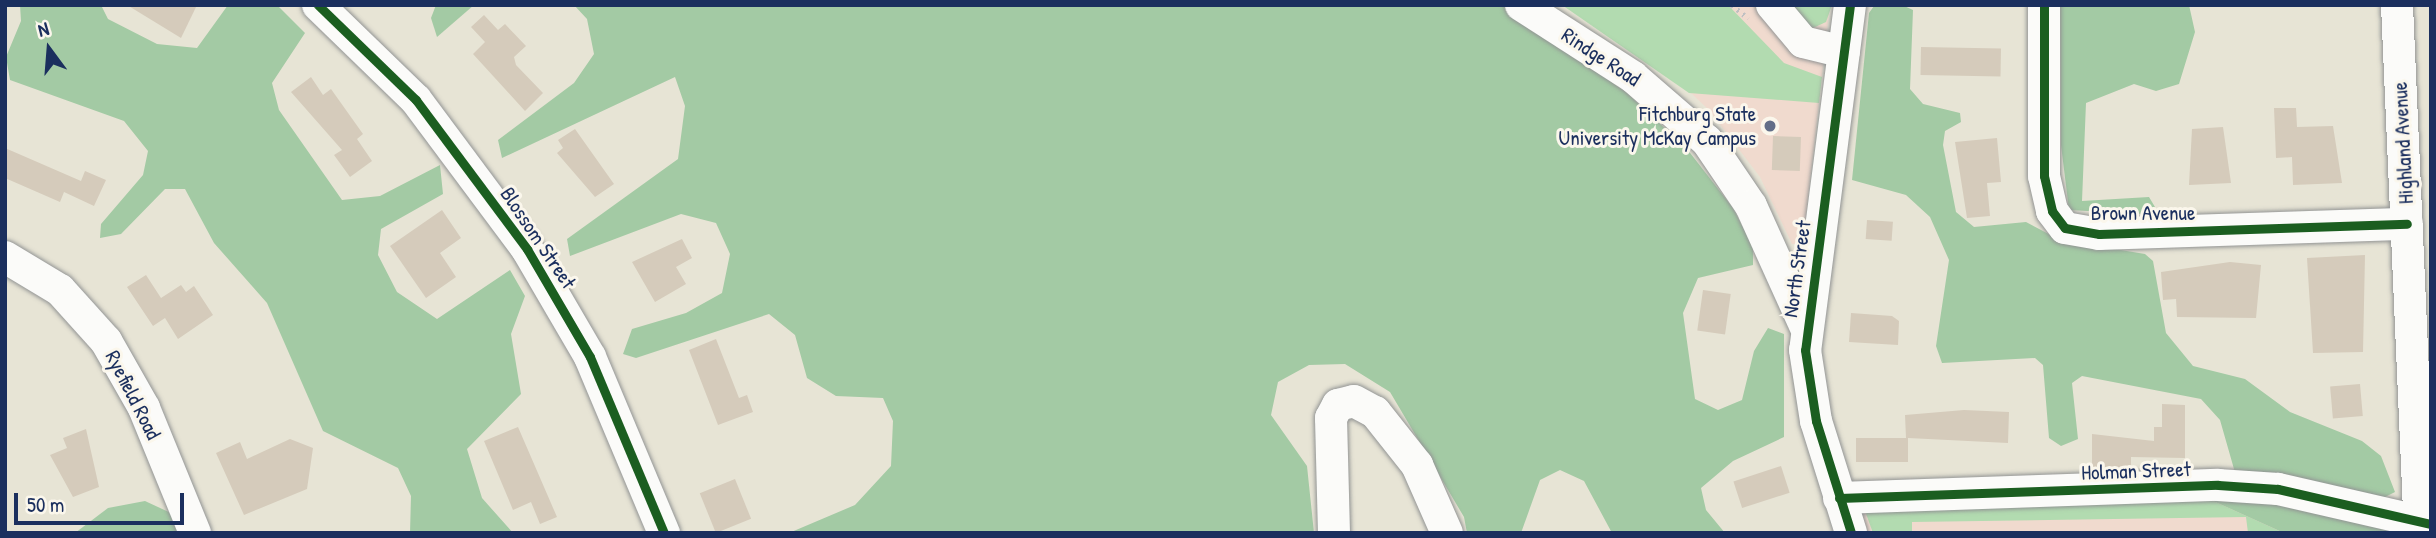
<!DOCTYPE html>
<html>
<head>
<meta charset="utf-8">
<style>
  body { margin:0 }
  #map { position:relative; width:2436px; height:538px; overflow:hidden; background:#e7e4d5; font-family:"Patrick Hand",sans-serif }
  div>[style] { position:absolute }
  .built>* { inset:0; background:#f0dace }
  .green>* { inset:0; background:#b2dbb0 }
  .forest>* { inset:0; background:#a3caa4 }
  .building>* { inset:0; background:#d5cbbb; transform-origin:0 0 }
  .path>* { height:4.5px; margin-top:-2.25px; transform-origin:0; background:repeating-linear-gradient(90deg,#bfc0c2 0 2px,transparent 0 7px) }
  .roads { filter:drop-shadow(0 0 2px #929494) drop-shadow(0 0 2px #929494) }
  .minor>* { height:32px; margin:-16px; padding:0 16px; transform-origin:16px; border-radius:16px; background:#fbfbf9 }
  .cycleway>* { height:9px; margin:-4.5px; padding:0 4.5px; transform-origin:4.5px; border-radius:4.5px; background:#1b5e20 }
  .dots>* { width:19px; height:19px; translate:-50% -50%; box-sizing:border-box; border:4px solid #fbf7ec; border-radius:50% }
  span { translate:-50% -50%; white-space:nowrap; text-align:center; line-height:1.15; -webkit-text-stroke:6px #fbf7ec; paint-order:stroke }
  .street-label { font-size:21px; color:#1b2f5e }
  .poi-label { font-size:21px; color:#1b2f5e }
  .right { translate:-100% -50%; text-align:right }
  .frame { position:absolute; inset:0; border:7px solid #1b2f5e; pointer-events:none }
  .north { position:absolute; left:14px; top:14px; width:70px; height:70px; -webkit-text-stroke:5px #fbf7ec; paint-order:stroke; rotate:344deg; font-size:19px; font-weight:700; line-height:28px; text-align:center; color:#1b2f5e }
  .north::after { content:''; display:block; margin:auto; width:24px; height:32px; background:#1b2f5e; clip-path:polygon(50% 0,100% 100%,50% 72%,0 100%) }
  .scale { position:absolute; left:14px; top:493px; width:170px; height:32px; box-sizing:border-box; border:4px solid #1b2f5e; border-top:0; padding-left:9px; font-size:21px; line-height:24px; white-space:nowrap; color:#1b2f5e; -webkit-text-stroke:5px #fbf7ec; paint-order:stroke }
</style>
</head>
<body>
<div id="map">
  <div class="built">
    <div style="clip-path:polygon(1568px 5px,1830px 5px,1803px 244px,1792px 244px,1760px 177px,1709px 110px,1675px 78px)"></div>
    <div style="clip-path:polygon(2218px 485px,2431px 533px,1851px 533px,1857px 498px)"></div>
  </div>
  <div class="green">
    <div style="clip-path:polygon(1562px 5px,1728px 5px,1784px 63px,1822px 77px,1819px 103px,1689px 93px)"></div>
    <div style="clip-path:polygon(1791px 5px,1832px 5px,1826px 22px,1813px 28px,1801px 27px)"></div>
    <div style="clip-path:polygon(2211px 500px,2284px 533px,2248px 533px,2246px 517px,1912px 522px,1912px 533px,1873px 533px,1865px 511px)"></div>
  </div>
  <div class="forest">
    <div style="clip-path:polygon(20px 5px,101px 5px,108px 19px,157px 44px,197px 48px,228px 5px,277px 5px,305px 33px,272px 83px,279px 110px,342px 200px,380px 196px,440px 165px,443px 194px,381px 229px,378px 255px,397px 292px,437px 319px,510px 270px,525px 296px,511px 334px,521px 394px,467px 449px,482px 498px,513px 533px,410px 533px,411px 496px,398px 468px,323px 431px,267px 303px,214px 243px,185px 189px,165px 189px,121px 234px,100px 238px,101px 224px,143px 175px,148px 151px,124px 121px,10px 80px,6px 57px,21px 21px)"></div>
    <div style="clip-path:polygon(436px 5px,474px 5px,437px 37px,431px 18px)"></div>
    <div style="clip-path:polygon(574px 5px,1502px 5px,1627px 93px,1687px 149px,1733px 208px,1753px 247px,1753px 265px,1698px 278px,1683px 313px,1695px 399px,1718px 410px,1742px 400px,1754px 351px,1768px 328px,1784px 334px,1784px 437px,1733px 461px,1701px 488px,1706px 510px,1725px 533px,1612px 533px,1584px 481px,1560px 470px,1540px 480px,1521px 533px,1467px 533px,1464px 517px,1390px 392px,1345px 364px,1309px 365px,1278px 382px,1271px 415px,1307px 466px,1314px 533px,789px 533px,855px 505px,891px 466px,893px 421px,883px 398px,836px 396px,807px 378px,795px 335px,769px 314px,636px 358px,623px 354px,632px 329px,686px 313px,722px 293px,730px 254px,716px 223px,681px 214px,570px 256px,567px 239px,678px 159px,685px 106px,675px 77px,502px 158px,498px 140px,574px 83px,594px 54px,587px 19px)"></div>
    <div style="clip-path:polygon(1902px 5px,1913px 10px,1910px 89px,1923px 104px,1960px 113px,1961px 122px,1945px 131px,1943px 145px,1956px 212px,1974px 227px,2026px 222px,2060px 240px,2145px 254px,2153px 261px,2166px 333px,2193px 366px,2245px 379px,2290px 412px,2362px 441px,2381px 456px,2395px 492px,2383px 498px,2236px 476px,2220px 420px,2201px 399px,2082px 376px,2072px 383px,2078px 439px,2061px 446px,2049px 438px,2043px 365px,2035px 358px,1942px 363px,1936px 346px,1949px 260px,1930px 217px,1906px 195px,1852px 180px,1869px 13px,1874px 6px)"></div>
    <div style="clip-path:polygon(2060px 5px,2189px 5px,2195px 32px,2179px 84px,2156px 91px,2134px 84px,2086px 103px,2082px 201px,2149px 197px,2155px 207px,2143px 214px,2069px 210px,2061px 145px)"></div>
    <div style="clip-path:polygon(2211px 500px,2261px 500px,2404px 533px,2284px 533px)"></div>
    <div style="clip-path:polygon(145px 501px,173px 514px,179px 533px,75px 533px,108px 508px)"></div>
  </div>
  <div class="building">
    <div style="clip-path:polygon(127px 5px,197px 5px,181px 38px)"></div>
    <div style="clip-path:polygon(484px 15px,498px 30px,505px 24px,526px 46px,514px 57px,516px 65px,543px 93px,525px 111px,473px 54px,485px 42px,471px 27px)"></div>
    <div style="left:1921px;top:47px;width:80px;height:28px;rotate:1deg"></div>
    <div style="clip-path:polygon(311px 77px,323px 95px,331px 89px,363px 134px,357px 139px,372px 161px,350px 177px,334px 155px,342px 150px,291px 92px)"></div>
    <div style="clip-path:polygon(2274px 108px,2296px 108px,2297px 127px,2333px 126px,2342px 183px,2293px 185px,2292px 157px,2276px 158px)"></div>
    <div style="clip-path:polygon(2223px 127px,2231px 183px,2189px 185px,2192px 129px)"></div>
    <div style="clip-path:polygon(575px 129px,614px 184px,595px 197px,557px 153px,563px 148px,558px 140px)"></div>
    <div style="left:1773px;top:136px;width:28px;height:34px;rotate:2deg"></div>
    <div style="clip-path:polygon(1997px 138px,2001px 182px,1987px 183px,1990px 216px,1967px 218px,1955px 142px)"></div>
    <div style="clip-path:polygon(5px 148px,81px 181px,85px 171px,106px 180px,94px 206px,64px 192px,60px 202px,5px 178px)"></div>
    <div style="clip-path:polygon(442px 210px,461px 238px,440px 253px,456px 277px,426px 298px,390px 246px)"></div>
    <div style="left:1867px;top:220px;width:26px;height:19px;rotate:4deg"></div>
    <div style="clip-path:polygon(682px 239px,692px 258px,676px 267px,686px 284px,655px 302px,632px 262px)"></div>
    <div style="clip-path:polygon(2365px 255px,2363px 352px,2313px 353px,2307px 258px)"></div>
    <div style="clip-path:polygon(2230px 262px,2261px 265px,2256px 318px,2177px 317px,2176px 299px,2163px 300px,2161px 272px)"></div>
    <div style="clip-path:polygon(146px 275px,161px 298px,181px 285px,186px 292px,194px 286px,213px 315px,178px 339px,165px 318px,153px 326px,127px 287px)"></div>
    <div style="left:1703px;top:290px;width:28px;height:41px;rotate:8deg"></div>
    <div style="clip-path:polygon(1851px 313px,1892px 316px,1899px 321px,1898px 345px,1849px 342px)"></div>
    <div style="clip-path:polygon(716px 339px,739px 398px,747px 395px,753px 412px,718px 425px,689px 350px)"></div>
    <div style="left:2360px;top:384px;width:32px;height:30px;rotate:85deg"></div>
    <div style="clip-path:polygon(2162px 404px,2185px 405px,2185px 458px,2131px 457px,2131px 469px,2092px 468px,2092px 434px,2154px 441px,2154px 427px,2162px 427px)"></div>
    <div style="clip-path:polygon(1964px 410px,2009px 412px,2008px 443px,1908px 438px,1908px 462px,1856px 462px,1856px 438px,1906px 438px,1905px 415px)"></div>
    <div style="clip-path:polygon(518px 427px,557px 517px,540px 524px,531px 502px,513px 510px,484px 441px)"></div>
    <div style="clip-path:polygon(86px 429px,99px 487px,73px 497px,50px 455px,67px 448px,63px 438px)"></div>
    <div style="clip-path:polygon(290px 439px,313px 448px,307px 489px,244px 515px,216px 453px,240px 442px,247px 459px)"></div>
    <div style="left:1781px;top:466px;width:28px;height:50px;rotate:72deg"></div>
    <div style="left:735px;top:479px;width:43px;height:38px;rotate:68deg"></div>
  </div>
  <div class="path">
    <div style="left:1732px;top:5px;width:21px;rotate:39deg"></div>
  </div>
  <div class="roads">
    <div class="minor">
      <div style="left:318px;top:5px;width:136px;rotate:44.1deg"></div>
      <div style="left:416px;top:100px;width:186px;rotate:53.3deg"></div>
      <div style="left:527px;top:249px;width:125px;rotate:59.7deg"></div>
      <div style="left:590px;top:357px;width:191px;rotate:67.2deg"></div>
      <div style="left:1521px;top:5px;width:133px;rotate:32.7deg"></div>
      <div style="left:1633px;top:77px;width:98px;rotate:40.9deg"></div>
      <div style="left:1707px;top:141px;width:78px;rotate:55.9deg"></div>
      <div style="left:1751px;top:206px;width:134px;rotate:65.7deg"></div>
      <div style="left:1772px;top:5px;width:48px;rotate:50deg"></div>
      <div style="left:1803px;top:42px;width:42px;rotate:13.7deg"></div>
      <div style="left:1850px;top:5px;width:348px;rotate:97.4deg"></div>
      <div style="left:1805px;top:350px;width:72px;rotate:81.2deg"></div>
      <div style="left:1816px;top:421px;width:117px;rotate:72.6deg"></div>
      <div style="left:2044px;top:5px;width:171px;rotate:90deg"></div>
      <div style="left:2044px;top:176px;width:36px;rotate:77deg"></div>
      <div style="left:2052px;top:211px;width:21px;rotate:53deg"></div>
      <div style="left:2065px;top:228px;width:35px;rotate:10deg"></div>
      <div style="left:2099px;top:234px;width:308px;rotate:-1.9deg"></div>
      <div style="left:2397px;top:5px;width:529px;rotate:87.51deg"></div>
      <div style="left:5px;top:257px;width:64px;rotate:31deg"></div>
      <div style="left:60px;top:290px;width:69px;rotate:48deg"></div>
      <div style="left:106px;top:341px;width:77px;rotate:60.4deg"></div>
      <div style="left:144px;top:408px;width:135px;rotate:67.8deg"></div>
      <div style="left:1839px;top:498px;width:379px;rotate:-2deg"></div>
      <div style="left:2218px;top:485px;width:60px;rotate:3.8deg"></div>
      <div style="left:2278px;top:489px;width:157px;rotate:12.9deg"></div>
      <div style="left:1334px;top:533px;width:115px;rotate:-91.5deg"></div>
      <div style="left:1331px;top:418px;width:15px;rotate:-62deg"></div>
      <div style="left:1338px;top:405px;width:16px;rotate:-14deg"></div>
      <div style="left:1354px;top:401px;width:24px;rotate:28deg"></div>
      <div style="left:1375px;top:412px;width:68px;rotate:51.6deg"></div>
      <div style="left:1417px;top:465px;width:74px;rotate:66.2deg"></div>
    </div>
  </div>
  <div class="cycleway">
    <div style="left:318px;top:5px;width:136px;rotate:44.1deg"></div>
    <div style="left:416px;top:100px;width:186px;rotate:53.3deg"></div>
    <div style="left:527px;top:249px;width:125px;rotate:59.7deg"></div>
    <div style="left:590px;top:357px;width:191px;rotate:67.2deg"></div>
    <div style="left:1850px;top:5px;width:348px;rotate:97.4deg"></div>
    <div style="left:1805px;top:350px;width:72px;rotate:81.2deg"></div>
    <div style="left:1816px;top:421px;width:117px;rotate:72.6deg"></div>
    <div style="left:2044px;top:5px;width:171px;rotate:90deg"></div>
    <div style="left:2044px;top:176px;width:36px;rotate:77deg"></div>
    <div style="left:2052px;top:211px;width:21px;rotate:53deg"></div>
    <div style="left:2065px;top:228px;width:35px;rotate:10deg"></div>
    <div style="left:2099px;top:234px;width:308px;rotate:-1.9deg"></div>
    <div style="left:1839px;top:498px;width:379px;rotate:-2deg"></div>
    <div style="left:2218px;top:485px;width:60px;rotate:3.8deg"></div>
    <div style="left:2278px;top:489px;width:157px;rotate:12.9deg"></div>
  </div>
  <div class="dots">
    <div style="left:1770px;top:126px;background:#626e88"></div>
  </div>
  <div class="street-label">
    <span style="left:1601px;top:57px;rotate:33deg">Rindge Road</span>
    <span style="left:2403px;top:143px;rotate:-93deg">Highland Avenue</span>
    <span style="left:2143px;top:213px">Brown Avenue</span>
    <span style="left:538px;top:238px;rotate:56deg">Blossom Street</span>
    <span style="left:1797px;top:269px;rotate:-82deg">North Street</span>
    <span style="left:133px;top:395px;rotate:63deg">Ryefield Road</span>
    <span style="left:2136px;top:471px;rotate:-2deg">Holman Street</span>
  </div>
  <div class="poi-label">
    <span class="right" style="left:1756px;top:126px">Fitchburg State<br>University McKay Campus</span>
  </div>
  <div class="frame"></div>
  <div class="north">N</div>
  <div class="scale">50 m</div>
</div>
</body>
</html>
